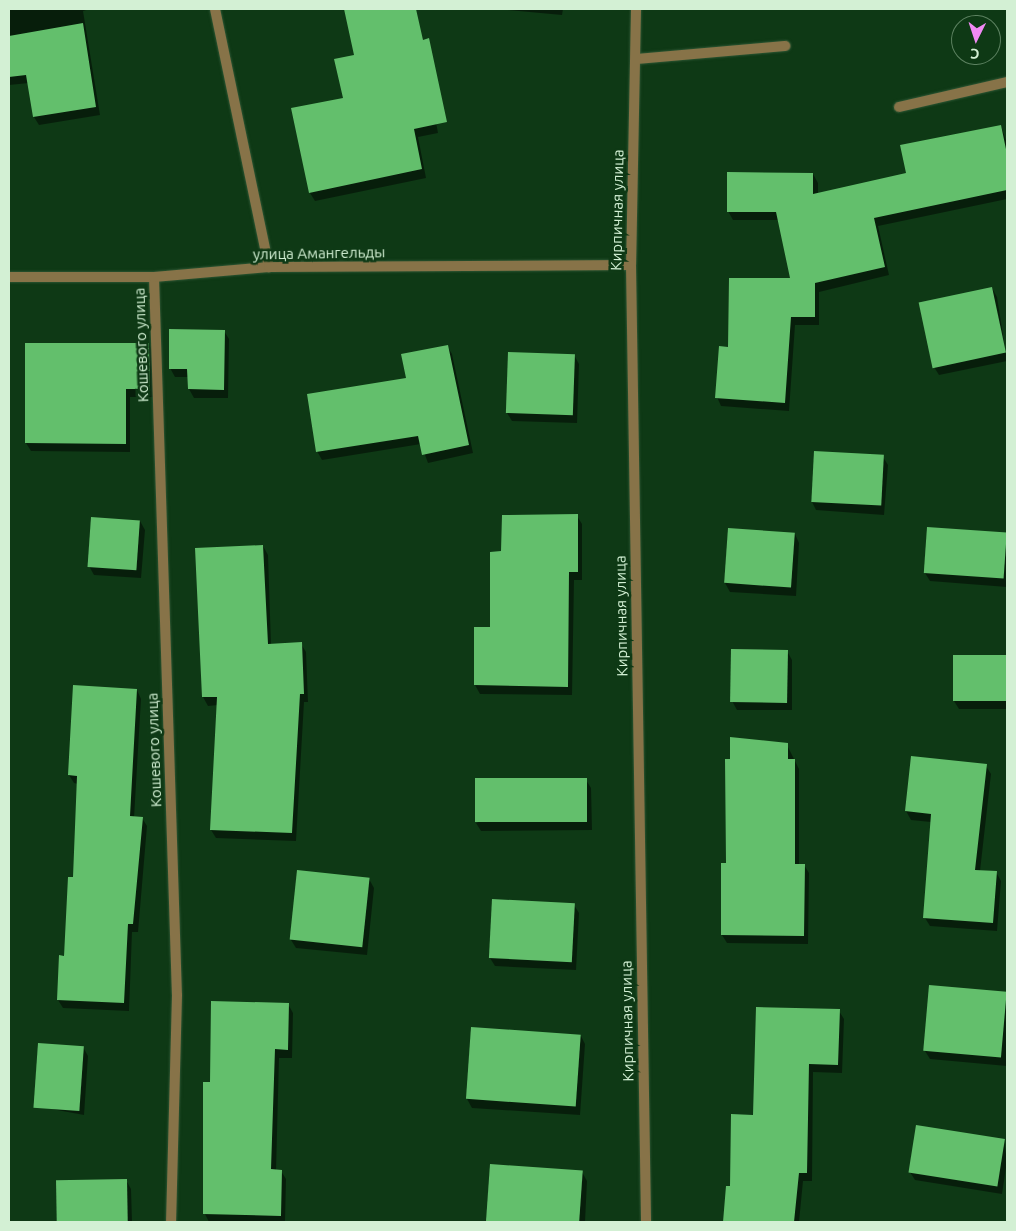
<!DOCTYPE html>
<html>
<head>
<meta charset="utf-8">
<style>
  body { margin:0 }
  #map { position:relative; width:1016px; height:1231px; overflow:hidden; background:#0e3915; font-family:Ubuntu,sans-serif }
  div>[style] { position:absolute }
  .shadow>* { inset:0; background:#0007 }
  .building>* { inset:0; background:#63bf6c; transform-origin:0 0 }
  .roads { filter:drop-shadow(0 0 1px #2e5634) drop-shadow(0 0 1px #2e5634) }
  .service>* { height:10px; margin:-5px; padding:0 5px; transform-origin:5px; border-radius:5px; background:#877348 }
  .minor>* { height:10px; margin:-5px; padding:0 5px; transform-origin:5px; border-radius:5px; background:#877348 }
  span { translate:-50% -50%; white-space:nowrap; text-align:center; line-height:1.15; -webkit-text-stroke:5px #0e3915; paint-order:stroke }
  .street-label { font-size:15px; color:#d3f0d4 }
  .frame { position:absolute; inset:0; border:10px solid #d3f0d4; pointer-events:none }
  .north { position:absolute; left:951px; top:15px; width:50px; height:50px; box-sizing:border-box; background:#0e3915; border:1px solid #5d8261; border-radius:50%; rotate:184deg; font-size:14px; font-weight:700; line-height:20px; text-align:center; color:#d3f0d4 }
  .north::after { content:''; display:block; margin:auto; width:18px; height:22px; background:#f18af4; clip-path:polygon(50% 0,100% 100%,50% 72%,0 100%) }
</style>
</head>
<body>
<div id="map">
  <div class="shadow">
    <div style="clip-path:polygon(9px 9px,90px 9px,83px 11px,100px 115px,39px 125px,34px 117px,29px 83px,9px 85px)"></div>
    <div style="clip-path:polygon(345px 9px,415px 9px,438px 133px,418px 137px,426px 178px,315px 201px,310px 193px,344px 99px,355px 56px)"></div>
    <div style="clip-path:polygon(498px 9px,563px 9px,562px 15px)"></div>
    <div style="clip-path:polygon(1001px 126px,1007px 143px,1007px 199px,878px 226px,889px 275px,819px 292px,819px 325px,795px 325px,789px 411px,721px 406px,717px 397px,729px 348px,791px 279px,779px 220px,733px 220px,728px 211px,813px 174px,818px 183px,818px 194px,907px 174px)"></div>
    <div style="clip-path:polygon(992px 288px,997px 297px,1007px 361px,939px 375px,934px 367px)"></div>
    <div style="clip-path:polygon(224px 331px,229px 339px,228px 398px,194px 398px,189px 389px,188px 377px,175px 377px,170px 368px)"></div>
    <div style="clip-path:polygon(149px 344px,153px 353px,154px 397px,130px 397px,130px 452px,31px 451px,26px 443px)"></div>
    <div style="clip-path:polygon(447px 346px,452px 354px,473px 453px,428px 463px,421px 444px,322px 460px,317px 451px)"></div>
    <div style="clip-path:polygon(574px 355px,579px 364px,577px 423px,512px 421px,507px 413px)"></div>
    <div style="clip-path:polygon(883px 457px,888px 465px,884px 515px,816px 510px,812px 502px)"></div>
    <div style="clip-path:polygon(577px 516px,582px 524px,582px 580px,574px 580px,572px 695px,480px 694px,475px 685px,476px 628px,492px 628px,502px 552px)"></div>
    <div style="clip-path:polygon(140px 521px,145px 530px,141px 578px,94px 575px,89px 566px)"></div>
    <div style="clip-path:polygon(928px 528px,1007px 534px,1007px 587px,930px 581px,925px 573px)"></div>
    <div style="clip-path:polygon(795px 534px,799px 543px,796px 596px,730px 592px,725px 583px)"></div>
    <div style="clip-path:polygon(263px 546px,268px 555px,271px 645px,301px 644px,306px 652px,308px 702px,304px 702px,296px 841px,216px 838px,211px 830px,218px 705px,208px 706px,203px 697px,197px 549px)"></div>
    <div style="clip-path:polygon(787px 651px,792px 660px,792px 710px,737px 710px,732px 701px)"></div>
    <div style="clip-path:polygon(954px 656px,1007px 656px,1007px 709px,959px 709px,954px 701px)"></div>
    <div style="clip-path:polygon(137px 690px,141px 699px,134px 818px,142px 818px,147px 826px,138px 932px,132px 932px,129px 1011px,63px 1008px,58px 1000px,74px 879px,78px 784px,74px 783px,69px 775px)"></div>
    <div style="clip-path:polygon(787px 745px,799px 769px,799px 865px,804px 865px,809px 873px,808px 944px,727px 943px,722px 935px,727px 865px)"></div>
    <div style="clip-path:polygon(986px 766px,991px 774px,980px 871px,996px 872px,1001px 881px,997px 931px,930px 926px,925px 918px,931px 822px,911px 820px,906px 811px)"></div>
    <div style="clip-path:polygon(586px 780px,591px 788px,592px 830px,481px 831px,476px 823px)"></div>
    <div style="clip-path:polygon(369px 879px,374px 888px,367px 955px,296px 948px,291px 940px)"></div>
    <div style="clip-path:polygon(574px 905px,579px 913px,576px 970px,495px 966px,490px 958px)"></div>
    <div style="clip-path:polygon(930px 987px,1007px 993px,1007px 1066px,930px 1059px,925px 1051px)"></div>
    <div style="clip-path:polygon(288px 1004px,293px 1013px,292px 1058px,279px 1058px,276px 1171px,281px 1171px,286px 1179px,285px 1222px,209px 1222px,205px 1214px,211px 1084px)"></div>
    <div style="clip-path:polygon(839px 1011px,844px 1019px,842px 1073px,813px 1072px,812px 1181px,803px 1181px,799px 1222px,724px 1222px,727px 1187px,731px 1187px,754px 1116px)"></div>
    <div style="clip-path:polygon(581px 1036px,585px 1044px,580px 1115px,472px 1108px,467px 1099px)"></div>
    <div style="clip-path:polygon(83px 1047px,88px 1056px,84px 1115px,41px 1107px)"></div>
    <div style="clip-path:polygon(1004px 1140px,1007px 1161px,1002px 1194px,915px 1180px,910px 1172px)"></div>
    <div style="clip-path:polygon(491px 1166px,582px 1172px,587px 1181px,585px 1222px,487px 1222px)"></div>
    <div style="clip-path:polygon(126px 1180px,131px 1189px,132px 1222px,57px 1222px,57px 1182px)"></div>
  </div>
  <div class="building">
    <div style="clip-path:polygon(344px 9px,416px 9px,423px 40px,429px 38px,447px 122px,414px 129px,422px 169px,309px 193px,291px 108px,343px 98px,334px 59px,354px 55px)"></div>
    <div style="clip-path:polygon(83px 23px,96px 107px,33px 117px,26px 75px,9px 77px,9px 36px)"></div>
    <div style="clip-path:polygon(1001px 125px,1007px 154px,1007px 190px,874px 218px,885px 267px,815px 283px,815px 317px,791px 317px,785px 403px,715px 398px,719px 346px,728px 347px,729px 278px,790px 278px,776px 212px,727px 212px,727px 172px,813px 173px,813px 194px,906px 173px,900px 145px)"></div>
    <div style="left:992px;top:287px;width:67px;height:75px;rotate:78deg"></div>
    <div style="clip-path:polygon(169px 329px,225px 330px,224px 390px,188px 389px,187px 369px,169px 369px)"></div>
    <div style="clip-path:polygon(25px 343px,149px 343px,150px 389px,126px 389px,126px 444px,25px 443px)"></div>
    <div style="clip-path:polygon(448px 345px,469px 445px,422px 455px,418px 436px,316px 452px,307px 394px,406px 378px,401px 354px)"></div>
    <div style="left:508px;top:352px;width:67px;height:61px;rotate:2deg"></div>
    <div style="left:814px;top:451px;width:70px;height:51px;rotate:3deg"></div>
    <div style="clip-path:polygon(578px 514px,578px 572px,569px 572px,568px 687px,474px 685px,474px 627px,490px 627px,490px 552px,501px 551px,502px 515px)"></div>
    <div style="left:91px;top:517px;width:49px;height:50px;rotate:4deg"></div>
    <div style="left:927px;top:527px;width:80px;height:46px;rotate:4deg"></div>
    <div style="left:728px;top:528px;width:67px;height:55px;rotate:4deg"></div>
    <div style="clip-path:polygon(263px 545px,268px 644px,302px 642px,304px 694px,300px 694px,292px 833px,210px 830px,217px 697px,202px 697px,195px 548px)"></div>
    <div style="left:731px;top:649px;width:57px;height:53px;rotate:1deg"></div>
    <div style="left:953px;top:655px;width:54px;height:46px"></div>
    <div style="clip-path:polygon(73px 685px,137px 689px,130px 816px,143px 817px,133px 924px,128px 924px,124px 1003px,57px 1000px,59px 955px,64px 956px,68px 877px,73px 877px,77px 776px,68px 775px)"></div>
    <div style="clip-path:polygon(730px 737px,788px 743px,788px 759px,795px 759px,795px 864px,805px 864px,804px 936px,721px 935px,721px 863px,726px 863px,725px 759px,730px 759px)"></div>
    <div style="clip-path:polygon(911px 756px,987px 764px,975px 870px,997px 871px,993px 923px,923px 918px,931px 814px,905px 811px)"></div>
    <div style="left:587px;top:778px;width:44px;height:112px;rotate:90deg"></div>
    <div style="left:297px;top:870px;width:73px;height:70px;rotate:6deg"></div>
    <div style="left:492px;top:899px;width:83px;height:59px;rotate:3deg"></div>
    <div style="left:929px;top:985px;width:78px;height:66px;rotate:5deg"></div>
    <div style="clip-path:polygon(211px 1001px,289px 1003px,288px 1050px,275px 1049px,271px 1169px,282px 1170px,281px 1216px,203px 1214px,203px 1082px,210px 1082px)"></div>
    <div style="clip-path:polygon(756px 1007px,840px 1009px,838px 1065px,809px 1064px,807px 1173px,799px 1173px,794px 1222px,723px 1222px,726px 1186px,730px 1186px,731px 1114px,753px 1115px)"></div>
    <div style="left:471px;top:1027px;width:110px;height:72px;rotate:4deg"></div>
    <div style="left:38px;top:1043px;width:46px;height:65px;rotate:4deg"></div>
    <div style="left:916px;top:1125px;width:90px;height:48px;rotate:9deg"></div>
    <div style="left:490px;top:1164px;width:93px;height:58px;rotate:4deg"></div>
    <div style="left:127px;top:1179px;width:43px;height:71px;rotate:89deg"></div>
  </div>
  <div class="roads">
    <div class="service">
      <div style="left:215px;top:9px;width:264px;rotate:78.2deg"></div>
      <div style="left:636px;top:59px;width:150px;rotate:-5deg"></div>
      <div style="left:154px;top:277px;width:718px;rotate:88.17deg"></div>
      <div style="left:177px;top:995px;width:227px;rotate:91.5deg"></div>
    </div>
    <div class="minor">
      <div style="left:636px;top:9px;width:256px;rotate:91.1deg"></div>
      <div style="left:631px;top:265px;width:957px;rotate:89.1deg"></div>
      <div style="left:899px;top:107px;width:111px;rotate:-13deg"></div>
      <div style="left:9px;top:277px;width:145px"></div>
      <div style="left:154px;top:277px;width:115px;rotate:-5deg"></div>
      <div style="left:269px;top:267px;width:362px;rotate:-0.3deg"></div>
    </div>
  </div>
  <div class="street-label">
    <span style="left:617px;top:210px;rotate:-89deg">Кирпичная улица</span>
    <span style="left:319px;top:253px;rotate:-1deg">улица Амангельды</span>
    <span style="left:141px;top:345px;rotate:-92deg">Кошевого улица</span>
    <span style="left:621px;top:616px;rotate:-91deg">Кирпичная улица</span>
    <span style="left:154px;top:750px;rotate:-92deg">Кошевого улица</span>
    <span style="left:627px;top:1021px;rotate:-91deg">Кирпичная улица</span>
  </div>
  <div class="frame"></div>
  <div class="north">С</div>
</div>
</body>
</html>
